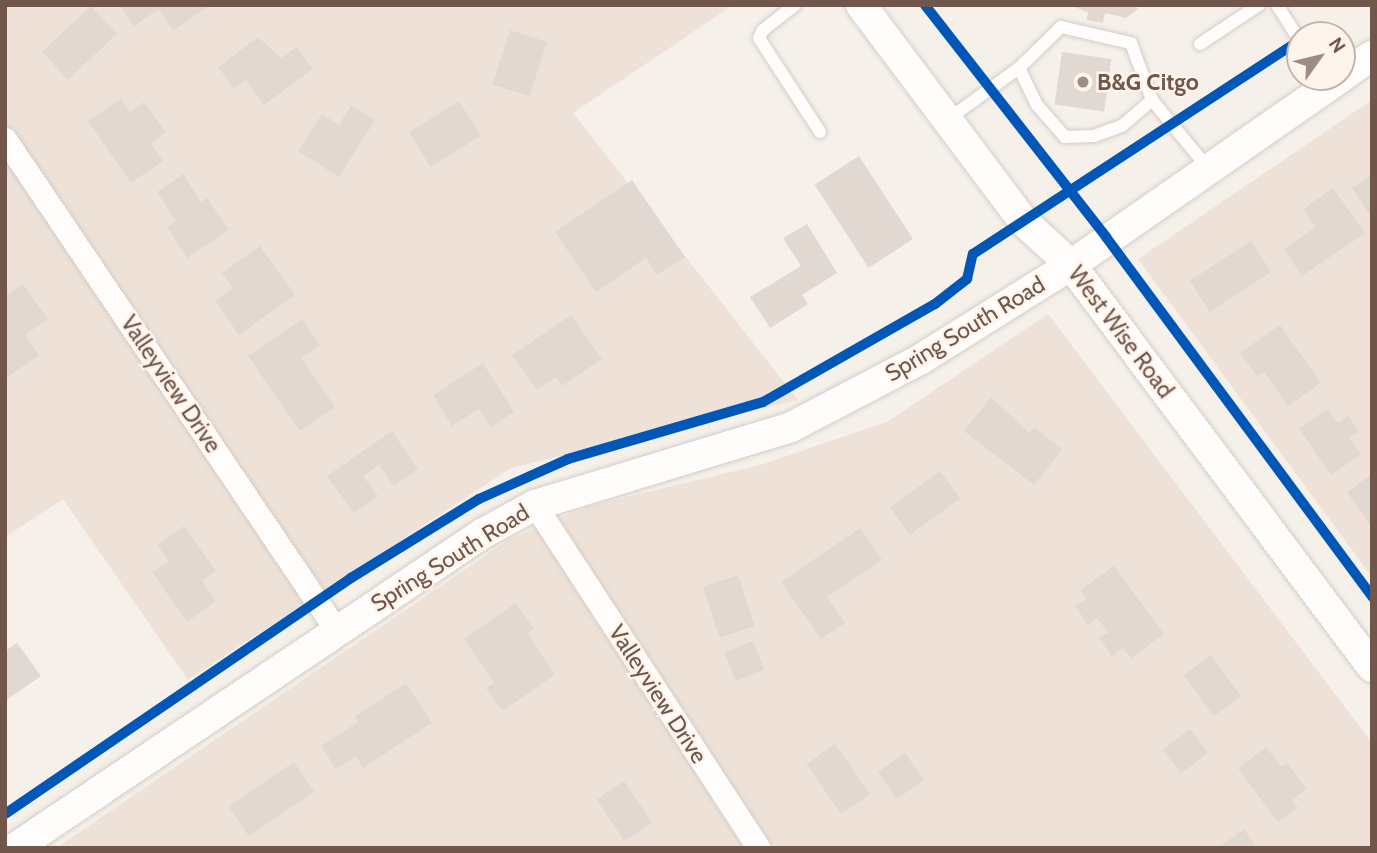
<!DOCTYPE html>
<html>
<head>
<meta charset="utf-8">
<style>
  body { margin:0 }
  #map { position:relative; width:1377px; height:853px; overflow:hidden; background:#f5f0ea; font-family:Cabin,sans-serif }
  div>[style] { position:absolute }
  .residential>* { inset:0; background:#eee2d8 }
  .building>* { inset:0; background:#e1d8d2; transform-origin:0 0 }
  .roads { filter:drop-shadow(0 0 2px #d4cdc8) drop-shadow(0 0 2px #d4cdc8) }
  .service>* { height:12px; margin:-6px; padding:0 6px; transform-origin:6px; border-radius:6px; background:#fefdfc }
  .minor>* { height:23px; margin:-11.5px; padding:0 11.5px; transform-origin:11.5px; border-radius:11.5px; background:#fefdfc }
  .tertiary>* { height:30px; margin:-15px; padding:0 15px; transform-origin:15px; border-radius:15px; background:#fefdfc }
  .cycleway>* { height:10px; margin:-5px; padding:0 5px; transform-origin:5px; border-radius:5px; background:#0057b8 }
  .dots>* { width:19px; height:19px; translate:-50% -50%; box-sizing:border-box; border:4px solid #fdf4eb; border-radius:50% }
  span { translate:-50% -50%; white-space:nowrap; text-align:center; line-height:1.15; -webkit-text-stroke:5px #fdf4eb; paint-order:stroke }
  .poi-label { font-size:23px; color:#71564c; font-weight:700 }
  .left { translate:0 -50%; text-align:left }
  .street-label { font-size:23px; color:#71564c }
  .frame { position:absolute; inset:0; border:7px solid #71564c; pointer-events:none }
  .north { position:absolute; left:1286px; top:21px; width:70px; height:70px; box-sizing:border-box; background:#fdf4eb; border:2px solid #c5b5ab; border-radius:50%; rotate:56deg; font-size:19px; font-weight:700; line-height:28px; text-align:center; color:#71564c }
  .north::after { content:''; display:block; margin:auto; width:24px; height:32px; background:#9f8c83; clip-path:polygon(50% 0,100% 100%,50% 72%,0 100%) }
</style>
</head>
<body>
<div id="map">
  <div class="residential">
    <div style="clip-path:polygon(5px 5px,733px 5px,573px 113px,798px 400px,511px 468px,188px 680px,63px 499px,5px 537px)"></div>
    <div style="clip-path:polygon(1372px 100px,1372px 577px,1138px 259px)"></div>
    <div style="clip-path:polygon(1048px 314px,1372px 743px,1372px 848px,56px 848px,510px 539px,589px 506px,760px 465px,887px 422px)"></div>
  </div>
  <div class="building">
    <div style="clip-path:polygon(120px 5px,206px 5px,207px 7px,173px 31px,159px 9px,134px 26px)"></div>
    <div style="clip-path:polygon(1069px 5px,1135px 5px,1138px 9px,1126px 18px,1105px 13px,1103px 23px,1087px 20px,1088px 12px)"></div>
    <div style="left:91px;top:6px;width:38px;height:67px;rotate:47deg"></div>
    <div style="left:510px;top:30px;width:39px;height:57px;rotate:18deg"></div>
    <div style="clip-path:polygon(258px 37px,281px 58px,297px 47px,313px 69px,264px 105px,246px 80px,234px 88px,218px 67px)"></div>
    <div style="left:1062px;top:52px;width:50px;height:53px;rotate:8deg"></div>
    <div style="clip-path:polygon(121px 99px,130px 112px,144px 102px,166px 132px,151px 143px,163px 161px,131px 183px,88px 121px)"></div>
    <div style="left:459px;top:101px;width:41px;height:59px;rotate:58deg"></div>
    <div style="clip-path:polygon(351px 105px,375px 120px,339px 177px,298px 151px,322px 114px,339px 125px)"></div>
    <div style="left:859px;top:156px;width:99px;height:53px;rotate:57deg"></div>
    <div style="clip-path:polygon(183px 174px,201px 202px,207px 198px,229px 230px,187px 258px,167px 227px,176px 221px,157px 192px)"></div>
    <div style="clip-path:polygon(1372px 175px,1372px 218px,1352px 188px)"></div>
    <div style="clip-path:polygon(632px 180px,685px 257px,657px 275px,646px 258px,596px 292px,555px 232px)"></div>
    <div style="clip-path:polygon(1333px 188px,1365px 233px,1302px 276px,1284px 249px,1316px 227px,1303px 209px)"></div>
    <div style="clip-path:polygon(807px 224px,837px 273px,802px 295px,808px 304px,770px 328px,750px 297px,801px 266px,783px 238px)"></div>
    <div style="left:1251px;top:241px;width:37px;height:73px;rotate:57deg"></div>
    <div style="clip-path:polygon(260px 246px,295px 295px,239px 335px,215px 301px,233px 288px,222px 273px)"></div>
    <div style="clip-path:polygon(23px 284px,48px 319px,25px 335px,39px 355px,5px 379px,5px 296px)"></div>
    <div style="clip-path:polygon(571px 315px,602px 359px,562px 386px,556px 377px,537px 390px,512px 355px)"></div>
    <div style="clip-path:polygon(302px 319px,320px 345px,301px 358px,335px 407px,300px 431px,248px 356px)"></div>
    <div style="clip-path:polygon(1280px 325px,1321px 383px,1288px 406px,1264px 372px,1257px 376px,1240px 353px)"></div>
    <div style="clip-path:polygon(483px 363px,514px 412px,491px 427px,479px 409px,452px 426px,433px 395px)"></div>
    <div style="clip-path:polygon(991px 397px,1029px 433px,1034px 427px,1062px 449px,1034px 485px,964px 431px)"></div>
    <div style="clip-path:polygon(1327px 409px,1338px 423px,1348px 416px,1359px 431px,1349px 438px,1361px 454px,1331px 475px,1299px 429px)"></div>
    <div style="clip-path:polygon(392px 431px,418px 469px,394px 486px,379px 465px,363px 476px,378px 496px,354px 513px,327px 476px)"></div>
    <div style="left:940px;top:471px;width:34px;height:62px;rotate:54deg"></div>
    <div style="clip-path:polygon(1372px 474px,1372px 527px,1347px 492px)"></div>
    <div style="clip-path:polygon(184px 526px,216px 571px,202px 581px,216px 601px,187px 622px,152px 572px,169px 561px,157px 545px)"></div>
    <div style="clip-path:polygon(860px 528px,882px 560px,827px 597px,845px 623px,821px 639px,781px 582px)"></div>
    <div style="clip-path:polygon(1114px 566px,1164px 634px,1131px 658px,1123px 648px,1112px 656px,1099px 638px,1108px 632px,1097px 618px,1088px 625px,1075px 606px,1086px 599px,1080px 590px)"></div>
    <div style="left:738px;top:575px;width:54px;height:37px;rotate:72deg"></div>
    <div style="clip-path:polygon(516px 603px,534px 629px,527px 633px,555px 675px,502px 711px,486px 688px,494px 683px,464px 639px)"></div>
    <div style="left:753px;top:641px;width:31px;height:31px;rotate:68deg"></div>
    <div style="clip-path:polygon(17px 643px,41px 676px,5px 701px,5px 651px)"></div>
    <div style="left:1211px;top:655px;width:51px;height:34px;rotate:54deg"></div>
    <div style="clip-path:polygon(406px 683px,432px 723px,363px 768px,356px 756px,336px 769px,321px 746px,358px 722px,354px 717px)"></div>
    <div style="left:1190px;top:729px;width:30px;height:34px;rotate:53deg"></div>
    <div style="left:835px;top:744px;width:61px;height:35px;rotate:55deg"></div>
    <div style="clip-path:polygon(1266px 747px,1282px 767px,1287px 763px,1307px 789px,1292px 800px,1298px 808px,1278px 822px,1238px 768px)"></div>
    <div style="left:905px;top:753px;width:33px;height:33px;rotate:55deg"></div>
    <div style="left:294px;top:762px;width:36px;height:79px;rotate:56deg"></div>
    <div style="left:624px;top:781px;width:50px;height:33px;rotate:56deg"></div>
    <div style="clip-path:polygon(1244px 829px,1257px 848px,1218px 848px)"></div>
  </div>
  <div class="roads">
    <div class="service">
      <div style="left:795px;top:5px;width:41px;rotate:142deg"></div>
      <div style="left:763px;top:30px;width:9px;rotate:117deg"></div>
      <div style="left:759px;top:38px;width:112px;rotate:57deg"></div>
      <div style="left:1277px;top:5px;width:43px;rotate:57.4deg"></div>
      <div style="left:1200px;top:44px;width:71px;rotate:-33.5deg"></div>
      <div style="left:1019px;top:68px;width:59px;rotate:-44.3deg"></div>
      <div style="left:1061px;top:27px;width:72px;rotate:12.9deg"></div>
      <div style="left:1131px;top:43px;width:61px;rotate:69.8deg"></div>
      <div style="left:947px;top:120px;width:89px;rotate:-35.8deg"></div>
      <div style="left:1019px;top:68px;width:41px;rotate:64.1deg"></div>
      <div style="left:1037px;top:105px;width:43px;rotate:48.8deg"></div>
      <div style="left:1065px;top:137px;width:29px;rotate:-2deg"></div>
      <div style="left:1094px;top:136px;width:30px;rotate:-20deg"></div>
      <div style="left:1122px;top:126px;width:40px;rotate:-41deg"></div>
      <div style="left:1152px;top:100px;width:87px;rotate:50.6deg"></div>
    </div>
    <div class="minor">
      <div style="left:5px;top:139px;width:592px;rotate:56.01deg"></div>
      <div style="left:535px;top:505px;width:410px;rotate:56.9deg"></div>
    </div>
    <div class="tertiary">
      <div style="left:861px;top:5px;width:270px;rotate:53.1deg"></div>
      <div style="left:1023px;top:221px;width:65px;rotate:42.5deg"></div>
      <div style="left:1071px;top:265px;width:502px;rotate:53.18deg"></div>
      <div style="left:1342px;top:76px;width:36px;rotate:-34deg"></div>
      <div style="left:15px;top:848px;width:563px;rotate:-33.92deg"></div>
      <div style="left:482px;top:534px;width:60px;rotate:-28.7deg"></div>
      <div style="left:535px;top:505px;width:268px;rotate:-16.9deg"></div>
      <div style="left:791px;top:427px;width:147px;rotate:-27.6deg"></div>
      <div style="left:921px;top:359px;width:177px;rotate:-32.1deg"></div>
      <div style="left:1071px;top:265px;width:329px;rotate:-34.8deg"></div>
    </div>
  </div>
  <div class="cycleway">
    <div style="left:925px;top:5px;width:294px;rotate:52deg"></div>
    <div style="left:1106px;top:237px;width:448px;rotate:53.5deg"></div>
    <div style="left:5px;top:814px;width:419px;rotate:-34.3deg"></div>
    <div style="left:351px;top:578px;width:150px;rotate:-31.7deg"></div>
    <div style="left:479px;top:499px;width:98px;rotate:-24.2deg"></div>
    <div style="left:568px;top:459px;width:203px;rotate:-16.3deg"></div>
    <div style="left:763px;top:402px;width:198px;rotate:-29.7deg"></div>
    <div style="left:935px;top:304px;width:41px;rotate:-38deg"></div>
    <div style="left:967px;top:279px;width:26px;rotate:-77deg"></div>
    <div style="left:973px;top:254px;width:391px;rotate:-33.2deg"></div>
  </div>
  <div class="dots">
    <div style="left:1083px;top:82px;background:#9f8c83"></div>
  </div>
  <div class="poi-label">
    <span class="left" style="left:1097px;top:82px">B&amp;G Citgo</span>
  </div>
  <div class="street-label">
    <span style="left:965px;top:329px;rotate:-31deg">Spring South Road</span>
    <span style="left:1121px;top:332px;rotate:53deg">West Wise Road</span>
    <span style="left:171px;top:384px;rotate:56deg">Valleyview Drive</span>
    <span style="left:450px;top:558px;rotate:-32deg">Spring South Road</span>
    <span style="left:658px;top:694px;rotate:57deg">Valleyview Drive</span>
  </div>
  <div class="frame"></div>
  <div class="north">N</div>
</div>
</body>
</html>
